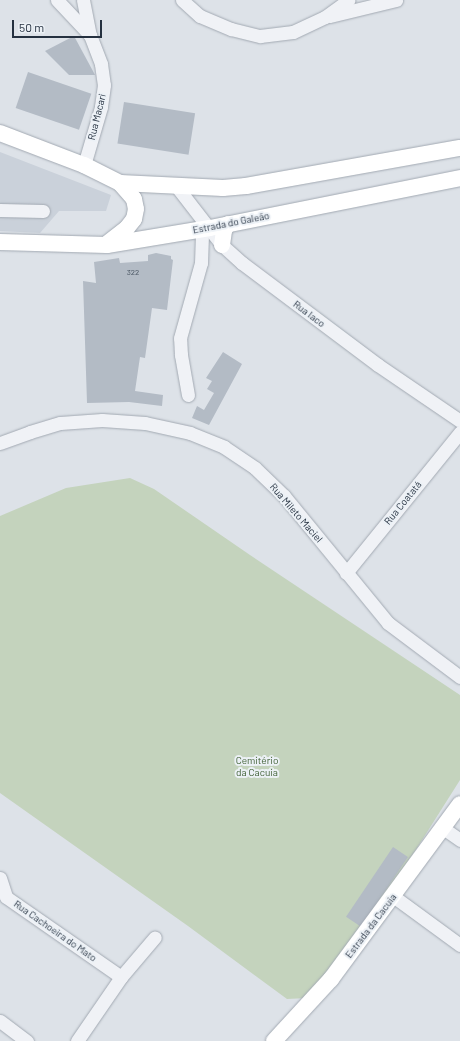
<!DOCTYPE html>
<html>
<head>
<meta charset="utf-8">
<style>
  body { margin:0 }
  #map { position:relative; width:460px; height:1041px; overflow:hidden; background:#dde2e8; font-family:Barlow,sans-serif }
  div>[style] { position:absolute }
  .built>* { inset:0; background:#cad1da }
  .green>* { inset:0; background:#c4d3bd }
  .building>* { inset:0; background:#b3bbc5; transform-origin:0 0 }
  .roads { filter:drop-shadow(0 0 1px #a2a9b2) drop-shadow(0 0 1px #a2a9b2) }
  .minor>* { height:13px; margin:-6.5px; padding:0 6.5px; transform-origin:6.5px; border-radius:6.5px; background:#f0f2f6 }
  .major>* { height:16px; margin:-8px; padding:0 8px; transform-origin:8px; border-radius:8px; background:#fff }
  span { translate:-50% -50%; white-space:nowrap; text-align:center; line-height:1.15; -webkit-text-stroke:4px #ecf1f6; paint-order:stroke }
  .number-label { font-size:8px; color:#485461 }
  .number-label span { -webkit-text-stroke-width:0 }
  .street-label { font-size:10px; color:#253140 }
  .park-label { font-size:10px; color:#3c5d31 }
  .scale { position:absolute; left:12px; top:20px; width:90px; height:18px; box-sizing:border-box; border:2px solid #253140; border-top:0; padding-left:5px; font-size:12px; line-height:14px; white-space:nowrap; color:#253140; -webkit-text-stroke:3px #ecf1f6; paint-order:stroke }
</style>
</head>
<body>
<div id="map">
  <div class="built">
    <div style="clip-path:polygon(0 152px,111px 195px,106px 211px,59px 211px,40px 233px,0 231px)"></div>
  </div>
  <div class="green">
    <div style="clip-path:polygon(130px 478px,154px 489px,250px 555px,460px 695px,460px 780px,417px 848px,328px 979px,307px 998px,287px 999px,188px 926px,0 793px,0 516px,66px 488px)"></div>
  </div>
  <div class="building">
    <div style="clip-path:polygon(74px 36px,94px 73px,95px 75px,69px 75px,45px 51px)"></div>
    <div style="left:28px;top:72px;width:67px;height:38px;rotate:19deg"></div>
    <div style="left:124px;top:102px;width:72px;height:42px;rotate:9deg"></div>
    <div style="clip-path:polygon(156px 253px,171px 256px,171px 259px,173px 260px,167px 310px,152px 308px,145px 358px,140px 357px,135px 391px,163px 395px,162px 406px,129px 402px,87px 403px,83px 281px,96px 283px,94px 262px,119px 258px,120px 263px,148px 261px,148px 255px)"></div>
    <div style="clip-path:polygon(223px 352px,242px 364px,209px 425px,192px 418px,197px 406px,204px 410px,214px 393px,207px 389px,212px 381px,206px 378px)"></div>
    <div style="left:393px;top:847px;width:18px;height:84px;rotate:34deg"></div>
  </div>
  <div class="roads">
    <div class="minor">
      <div style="left:57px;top:0;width:48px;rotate:46.7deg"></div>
      <div style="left:83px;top:0;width:36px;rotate:79deg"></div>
      <div style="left:90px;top:35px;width:31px;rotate:69deg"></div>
      <div style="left:101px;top:64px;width:21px;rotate:82deg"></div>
      <div style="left:104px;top:85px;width:22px;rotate:98deg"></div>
      <div style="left:101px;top:107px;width:60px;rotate:106.3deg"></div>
      <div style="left:182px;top:0;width:24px;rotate:42deg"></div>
      <div style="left:200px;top:16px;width:34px;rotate:23deg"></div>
      <div style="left:231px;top:29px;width:30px;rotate:14deg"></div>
      <div style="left:260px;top:36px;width:33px;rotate:-7deg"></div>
      <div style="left:293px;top:32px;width:35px;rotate:-25deg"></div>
      <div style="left:325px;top:17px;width:29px;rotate:-36deg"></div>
      <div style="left:330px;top:16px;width:68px;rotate:-13.6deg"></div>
      <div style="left:177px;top:187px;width:73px;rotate:52.2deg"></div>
      <div style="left:222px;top:245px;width:27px;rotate:42deg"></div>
      <div style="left:242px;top:263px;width:170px;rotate:36.9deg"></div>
      <div style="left:378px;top:365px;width:99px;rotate:34.3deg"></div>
      <div style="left:0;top:210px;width:43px;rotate:1.3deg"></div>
      <div style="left:188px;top:395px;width:41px;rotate:-99.9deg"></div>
      <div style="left:181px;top:355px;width:17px;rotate:-93deg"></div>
      <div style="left:180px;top:338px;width:78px;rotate:-74.4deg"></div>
      <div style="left:201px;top:263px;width:34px;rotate:-88deg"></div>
      <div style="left:0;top:443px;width:32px;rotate:-20deg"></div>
      <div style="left:30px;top:432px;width:31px;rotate:-17deg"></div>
      <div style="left:60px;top:423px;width:42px;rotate:-4.1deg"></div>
      <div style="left:102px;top:420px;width:43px;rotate:4deg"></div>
      <div style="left:145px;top:423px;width:46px;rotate:12.5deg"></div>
      <div style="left:190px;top:433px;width:37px;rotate:22deg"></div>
      <div style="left:224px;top:447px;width:37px;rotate:34deg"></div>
      <div style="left:255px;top:468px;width:40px;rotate:44deg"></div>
      <div style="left:284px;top:496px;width:164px;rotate:50.7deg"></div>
      <div style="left:388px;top:623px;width:90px;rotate:36.9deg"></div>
      <div style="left:346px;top:573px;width:181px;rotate:-51deg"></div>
      <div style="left:443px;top:828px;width:21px;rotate:35deg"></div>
      <div style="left:0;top:878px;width:20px;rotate:72deg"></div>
      <div style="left:6px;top:897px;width:140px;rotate:34.8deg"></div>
      <div style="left:393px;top:896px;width:83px;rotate:36.2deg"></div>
      <div style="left:0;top:1021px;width:34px;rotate:37deg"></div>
      <div style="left:77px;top:1041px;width:78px;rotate:-55.5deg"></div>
      <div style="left:121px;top:977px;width:52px;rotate:-49.6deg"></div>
    </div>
    <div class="major">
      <div style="left:0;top:133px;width:90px;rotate:20.9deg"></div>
      <div style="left:84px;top:165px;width:40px;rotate:26.6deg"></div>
      <div style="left:120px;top:183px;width:21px;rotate:49deg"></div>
      <div style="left:134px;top:199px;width:10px;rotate:79deg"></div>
      <div style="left:136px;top:209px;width:10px;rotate:101deg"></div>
      <div style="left:134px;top:219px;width:11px;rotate:128deg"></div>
      <div style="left:127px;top:228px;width:24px;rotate:142deg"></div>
      <div style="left:120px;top:183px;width:103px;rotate:2.8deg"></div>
      <div style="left:223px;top:188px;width:23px;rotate:-5deg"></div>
      <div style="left:246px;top:186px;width:217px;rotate:-10.1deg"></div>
      <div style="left:0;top:242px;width:107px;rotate:1.6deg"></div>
      <div style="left:107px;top:245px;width:104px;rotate:-9.4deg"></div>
      <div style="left:210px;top:228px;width:255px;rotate:-11.3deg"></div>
      <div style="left:222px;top:245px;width:15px;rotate:-82deg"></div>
      <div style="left:224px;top:230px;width:7px;rotate:-56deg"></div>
      <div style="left:274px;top:1041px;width:84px;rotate:-47.4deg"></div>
      <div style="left:331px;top:979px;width:217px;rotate:-53.6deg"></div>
    </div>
  </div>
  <div class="number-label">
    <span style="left:133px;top:273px">322</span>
  </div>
  <div class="street-label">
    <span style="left:97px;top:117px;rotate:-76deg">Rua Macari</span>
    <span style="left:231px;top:223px;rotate:-11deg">Estrada do Galeão</span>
    <span style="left:309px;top:314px;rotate:37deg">Rua Iaco</span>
    <span style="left:403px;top:503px;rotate:-51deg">Rua Coatatá</span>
    <span style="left:296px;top:513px;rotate:49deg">Rua Mileto Maciel</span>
    <span style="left:371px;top:926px;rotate:-53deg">Estrada da Cacuia</span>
    <span style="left:55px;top:931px;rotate:35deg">Rua Cachoeira do Mato</span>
  </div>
  <div class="park-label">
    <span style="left:257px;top:766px">Cemitério<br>da Cacuia</span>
  </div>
  <div class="scale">50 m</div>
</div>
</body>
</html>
